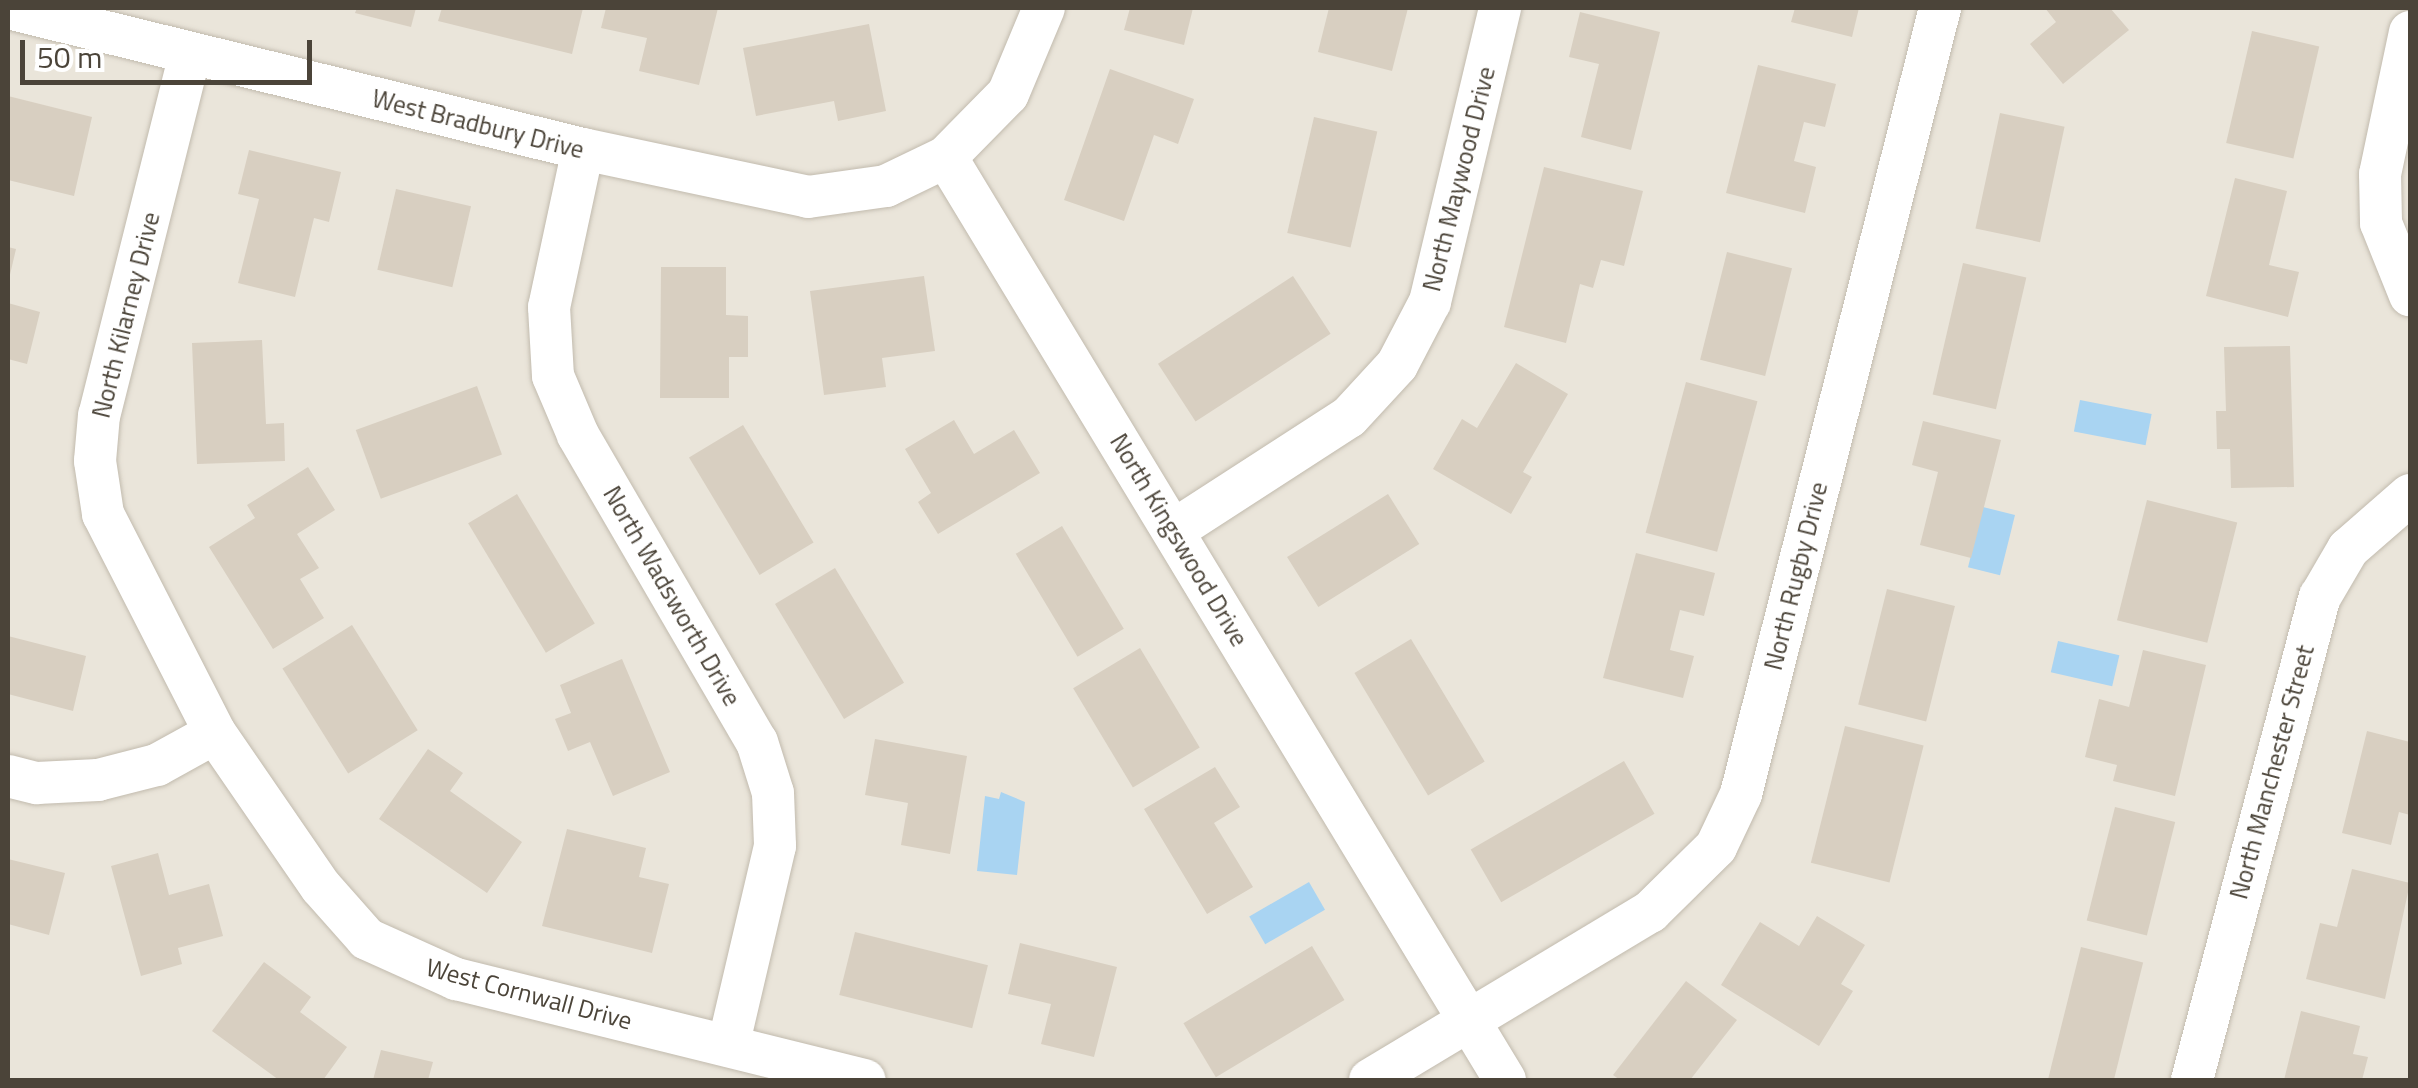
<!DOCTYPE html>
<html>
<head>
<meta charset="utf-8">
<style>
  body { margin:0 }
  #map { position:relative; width:2418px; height:1088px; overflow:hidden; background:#f6f3ec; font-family:"Titillium Web",sans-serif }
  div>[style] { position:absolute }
  .residential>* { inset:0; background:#eae5da; transform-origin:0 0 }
  .water>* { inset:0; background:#a9d4f2; transform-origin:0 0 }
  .building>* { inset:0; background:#d8cfc1; transform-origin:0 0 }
  .roads { filter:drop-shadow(0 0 2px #c2bbae) drop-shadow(0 0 2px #c2bbae) }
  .minor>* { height:42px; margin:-21px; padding:0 21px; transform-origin:21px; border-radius:21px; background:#fff }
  span { translate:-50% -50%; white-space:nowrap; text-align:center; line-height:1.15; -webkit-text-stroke:8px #fff; paint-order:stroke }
  .street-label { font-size:25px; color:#4b4439 }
  .frame { position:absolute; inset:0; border:10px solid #4b4439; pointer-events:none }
  .scale { position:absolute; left:20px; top:40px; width:292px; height:45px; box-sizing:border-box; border:5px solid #4b4439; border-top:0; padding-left:12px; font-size:30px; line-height:35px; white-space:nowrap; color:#4b4439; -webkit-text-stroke:8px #fff; paint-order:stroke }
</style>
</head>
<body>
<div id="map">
  <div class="residential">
    <div style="left:8px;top:8px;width:2402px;height:1072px"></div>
  </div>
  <div class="water">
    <div style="left:2080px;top:400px;width:73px;height:32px;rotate:11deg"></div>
    <div style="left:1983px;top:507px;width:33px;height:62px;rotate:14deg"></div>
    <div style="left:2058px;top:641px;width:63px;height:32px;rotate:13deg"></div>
    <div style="clip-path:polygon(1001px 792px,1025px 802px,1017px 875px,977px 871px,985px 796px,999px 799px)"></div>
    <div style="left:1309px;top:882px;width:32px;height:69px;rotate:60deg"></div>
  </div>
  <div class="building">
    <div style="clip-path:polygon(357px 8px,416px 8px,411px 27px,355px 13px)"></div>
    <div style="clip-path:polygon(442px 8px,583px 8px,572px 54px,438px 21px)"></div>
    <div style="clip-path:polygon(606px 8px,718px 8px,699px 85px,639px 71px,647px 38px,601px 28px)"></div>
    <div style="clip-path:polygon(1130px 8px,1193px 8px,1184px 45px,1124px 30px)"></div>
    <div style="clip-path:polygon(1329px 8px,1408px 8px,1392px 71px,1318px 52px)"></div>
    <div style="clip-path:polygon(1795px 8px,1859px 8px,1852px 37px,1791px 22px)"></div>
    <div style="clip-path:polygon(2045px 8px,2110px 8px,2129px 30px,2063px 84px,2030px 44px,2056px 22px)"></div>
    <div style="clip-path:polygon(1580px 12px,1660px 32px,1631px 150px,1581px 137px,1599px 64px,1569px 57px)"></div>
    <div style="clip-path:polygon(869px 24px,886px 111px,838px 121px,834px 101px,756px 116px,743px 48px)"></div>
    <div style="left:2252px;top:31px;width:69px;height:115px;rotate:13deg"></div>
    <div style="clip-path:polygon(1758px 65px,1836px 84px,1825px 127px,1804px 122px,1794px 161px,1816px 167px,1805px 213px,1726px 193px)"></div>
    <div style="clip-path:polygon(1110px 69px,1194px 99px,1178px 144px,1154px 135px,1124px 221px,1064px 200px)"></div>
    <div style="clip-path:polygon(8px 96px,92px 117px,74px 196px,8px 180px)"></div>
    <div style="left:2000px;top:113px;width:66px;height:118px;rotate:12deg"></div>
    <div style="left:1314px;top:117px;width:65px;height:119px;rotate:13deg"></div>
    <div style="clip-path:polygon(249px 150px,341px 172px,329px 222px,314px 218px,295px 297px,238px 283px,259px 199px,238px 194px)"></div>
    <div style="clip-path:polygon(1544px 167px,1643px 191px,1624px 266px,1601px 260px,1593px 288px,1580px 284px,1566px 343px,1504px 327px)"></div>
    <div style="clip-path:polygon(2235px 178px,2287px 191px,2269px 265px,2299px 272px,2288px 317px,2206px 296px)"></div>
    <div style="left:396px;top:189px;width:77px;height:83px;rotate:13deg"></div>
    <div style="clip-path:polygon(8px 247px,16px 249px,9px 279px,8px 279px)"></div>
    <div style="left:1727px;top:252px;width:67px;height:111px;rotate:14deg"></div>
    <div style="left:1963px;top:263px;width:65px;height:135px;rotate:13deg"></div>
    <div style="clip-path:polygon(661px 267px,726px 267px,726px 315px,748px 316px,748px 357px,729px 357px,729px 398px,660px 398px)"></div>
    <div style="clip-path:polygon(924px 276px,935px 351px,882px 358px,886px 387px,824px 395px,810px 291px)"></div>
    <div style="left:1293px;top:276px;width:69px;height:161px;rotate:57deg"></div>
    <div style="clip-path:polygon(8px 303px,40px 312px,27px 364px,8px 359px)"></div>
    <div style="clip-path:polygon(262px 340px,266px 424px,284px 423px,285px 461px,197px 464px,192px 343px)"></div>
    <div style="clip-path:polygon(2290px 346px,2294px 487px,2231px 488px,2230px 449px,2217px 449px,2216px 411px,2226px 411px,2224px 347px)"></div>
    <div style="clip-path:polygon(1516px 363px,1568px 394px,1523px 472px,1532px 477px,1511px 514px,1433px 469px,1462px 419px,1477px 428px)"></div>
    <div style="left:1686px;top:382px;width:74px;height:156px;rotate:15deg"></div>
    <div style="left:477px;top:386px;width:73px;height:129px;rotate:70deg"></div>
    <div style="clip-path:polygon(954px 420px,974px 454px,1014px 430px,1040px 473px,938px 534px,918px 502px,931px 493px,905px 449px)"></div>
    <div style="clip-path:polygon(1923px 421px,2001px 440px,1971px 558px,1920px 545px,1938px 472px,1912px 465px)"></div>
    <div style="left:743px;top:425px;width:137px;height:63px;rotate:59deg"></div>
    <div style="clip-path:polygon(308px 467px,335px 510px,297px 534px,319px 568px,300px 579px,324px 618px,273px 649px,209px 547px,255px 518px,247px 505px)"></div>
    <div style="left:517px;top:494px;width:151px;height:57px;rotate:59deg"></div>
    <div style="left:1388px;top:494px;width:59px;height:119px;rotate:58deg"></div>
    <div style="left:2147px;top:500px;width:93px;height:124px;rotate:14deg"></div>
    <div style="left:1062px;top:526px;width:120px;height:54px;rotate:59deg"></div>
    <div style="clip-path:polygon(1636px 553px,1715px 573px,1704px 616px,1680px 610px,1670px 650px,1694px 656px,1683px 698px,1603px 678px)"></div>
    <div style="left:835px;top:568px;width:134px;height:70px;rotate:59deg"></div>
    <div style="left:1887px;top:589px;width:70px;height:119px;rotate:14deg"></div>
    <div style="left:352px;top:625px;width:124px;height:82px;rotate:58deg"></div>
    <div style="clip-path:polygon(8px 636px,86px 656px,73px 711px,8px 694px)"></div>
    <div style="left:1411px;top:639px;width:143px;height:66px;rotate:59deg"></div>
    <div style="left:1140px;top:648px;width:116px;height:78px;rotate:59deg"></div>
    <div style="clip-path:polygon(2143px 650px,2206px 665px,2175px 796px,2113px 781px,2117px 765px,2085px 757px,2099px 699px,2129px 707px)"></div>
    <div style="clip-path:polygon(622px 659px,670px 772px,613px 796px,590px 742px,568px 751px,555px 719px,571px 713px,560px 685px)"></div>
    <div style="left:1845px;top:726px;width:81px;height:141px;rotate:14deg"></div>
    <div style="clip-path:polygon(2367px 731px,2410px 742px,2410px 815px,2399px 812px,2391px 845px,2342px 833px)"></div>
    <div style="clip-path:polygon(875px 739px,967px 756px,950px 854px,901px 845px,908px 803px,865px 795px)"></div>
    <div style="clip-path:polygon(428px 749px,463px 773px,450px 791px,522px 842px,487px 893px,379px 819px)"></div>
    <div style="left:1624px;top:761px;width:61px;height:177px;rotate:60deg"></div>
    <div style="clip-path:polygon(1215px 767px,1240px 807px,1214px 823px,1253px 887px,1207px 914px,1144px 809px)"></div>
    <div style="left:2115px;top:807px;width:62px;height:117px;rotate:14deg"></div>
    <div style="clip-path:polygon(567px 829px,646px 848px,639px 877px,669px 884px,652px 953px,542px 926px)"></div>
    <div style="clip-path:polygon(158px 853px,169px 895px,209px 884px,223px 936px,178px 948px,182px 964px,141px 976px,111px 866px)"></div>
    <div style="clip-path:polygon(8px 859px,65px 873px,49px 935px,8px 924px)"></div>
    <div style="clip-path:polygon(2352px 869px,2410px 883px,2385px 999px,2306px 979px,2320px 923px,2337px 927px)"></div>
    <div style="clip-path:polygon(1817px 916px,1865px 945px,1841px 984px,1853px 991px,1819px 1046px,1721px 985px,1760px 922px,1799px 946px)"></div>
    <div style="left:855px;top:932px;width:137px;height:65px;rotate:14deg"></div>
    <div style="clip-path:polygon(1020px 943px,1117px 967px,1094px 1057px,1041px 1044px,1051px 1004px,1008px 994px)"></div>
    <div style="left:1312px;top:946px;width:63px;height:150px;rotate:59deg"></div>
    <div style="left:2081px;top:947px;width:64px;height:137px;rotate:14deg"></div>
    <div style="clip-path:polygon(264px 962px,311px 997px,300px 1012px,347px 1047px,323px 1080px,279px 1080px,212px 1031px)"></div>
    <div style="clip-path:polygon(1686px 981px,1737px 1020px,1690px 1080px,1620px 1080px,1613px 1075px)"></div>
    <div style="clip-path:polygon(2301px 1011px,2360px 1026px,2353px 1054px,2368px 1057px,2362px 1080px,2284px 1080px)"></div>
    <div style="clip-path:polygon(381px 1050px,433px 1062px,428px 1080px,373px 1080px)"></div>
  </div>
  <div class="roads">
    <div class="minor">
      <div style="left:8px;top:8px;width:592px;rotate:13.78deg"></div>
      <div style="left:583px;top:149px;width:230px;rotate:12deg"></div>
      <div style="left:808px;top:197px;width:79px;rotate:-8deg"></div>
      <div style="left:886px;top:186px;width:67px;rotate:-25.8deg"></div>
      <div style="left:946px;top:157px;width:88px;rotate:-45.5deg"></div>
      <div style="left:1008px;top:94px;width:93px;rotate:-67.3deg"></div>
      <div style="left:2410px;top:32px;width:145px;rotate:101.9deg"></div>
      <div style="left:2380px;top:174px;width:49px;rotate:88.8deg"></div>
      <div style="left:2381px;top:223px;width:78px;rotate:68.1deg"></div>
      <div style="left:190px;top:54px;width:372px;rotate:104.1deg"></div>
      <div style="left:99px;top:415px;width:46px;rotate:95deg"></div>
      <div style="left:95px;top:461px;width:54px;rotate:81.4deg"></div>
      <div style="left:103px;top:514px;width:246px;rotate:62.9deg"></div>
      <div style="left:583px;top:149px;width:162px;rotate:102.1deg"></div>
      <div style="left:549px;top:307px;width:69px;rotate:86.7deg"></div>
      <div style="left:553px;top:376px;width:64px;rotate:67deg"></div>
      <div style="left:578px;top:435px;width:355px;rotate:59.8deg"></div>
      <div style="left:757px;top:742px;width:53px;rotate:72.6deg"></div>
      <div style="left:773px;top:793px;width:53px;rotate:87.8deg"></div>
      <div style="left:775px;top:846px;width:205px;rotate:103.2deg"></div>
      <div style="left:946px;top:157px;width:1079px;rotate:58.8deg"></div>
      <div style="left:1174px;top:530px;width:208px;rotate:-32.9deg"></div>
      <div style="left:1349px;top:417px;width:71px;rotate:-47.3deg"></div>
      <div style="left:1397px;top:365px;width:71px;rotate:-62.4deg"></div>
      <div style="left:1430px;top:302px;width:302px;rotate:-76.6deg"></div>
      <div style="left:8px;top:776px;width:30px;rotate:14deg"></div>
      <div style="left:37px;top:783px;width:61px;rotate:-2.8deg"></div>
      <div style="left:98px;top:780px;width:61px;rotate:-14.3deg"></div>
      <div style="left:157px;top:765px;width:66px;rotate:-28.9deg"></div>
      <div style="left:215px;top:733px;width:187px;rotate:55.5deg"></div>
      <div style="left:321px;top:887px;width:69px;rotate:48.5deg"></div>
      <div style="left:367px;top:939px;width:98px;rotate:24.2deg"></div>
      <div style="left:456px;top:979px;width:421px;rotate:13.9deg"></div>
      <div style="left:1370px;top:1080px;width:327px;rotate:-31deg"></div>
      <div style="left:1650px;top:912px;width:93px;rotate:-44.6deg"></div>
      <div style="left:1716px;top:847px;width:59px;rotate:-64.7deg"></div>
      <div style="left:1741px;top:794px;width:811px;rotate:-75.79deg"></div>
      <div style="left:2192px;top:1080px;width:500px;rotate:-75.2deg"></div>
      <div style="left:2320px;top:597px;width:56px;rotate:-59.7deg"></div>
      <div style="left:2348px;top:549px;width:82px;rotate:-41.1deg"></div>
    </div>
  </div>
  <div class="street-label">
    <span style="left:478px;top:124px;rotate:14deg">West Bradbury Drive</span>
    <span style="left:1459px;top:179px;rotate:-76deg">North Maywood Drive</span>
    <span style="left:126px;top:315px;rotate:-76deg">North Kilarney Drive</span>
    <span style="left:1179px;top:540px;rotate:59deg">North Kingswood Drive</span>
    <span style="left:1796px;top:576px;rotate:-76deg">North Rugby Drive</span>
    <span style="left:672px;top:596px;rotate:60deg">North Wadsworth Drive</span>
    <span style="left:2272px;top:772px;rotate:-75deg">North Manchester Street</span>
    <span style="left:529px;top:994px;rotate:15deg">West Cornwall Drive</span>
  </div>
  <div class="frame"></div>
  <div class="scale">50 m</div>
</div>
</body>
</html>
